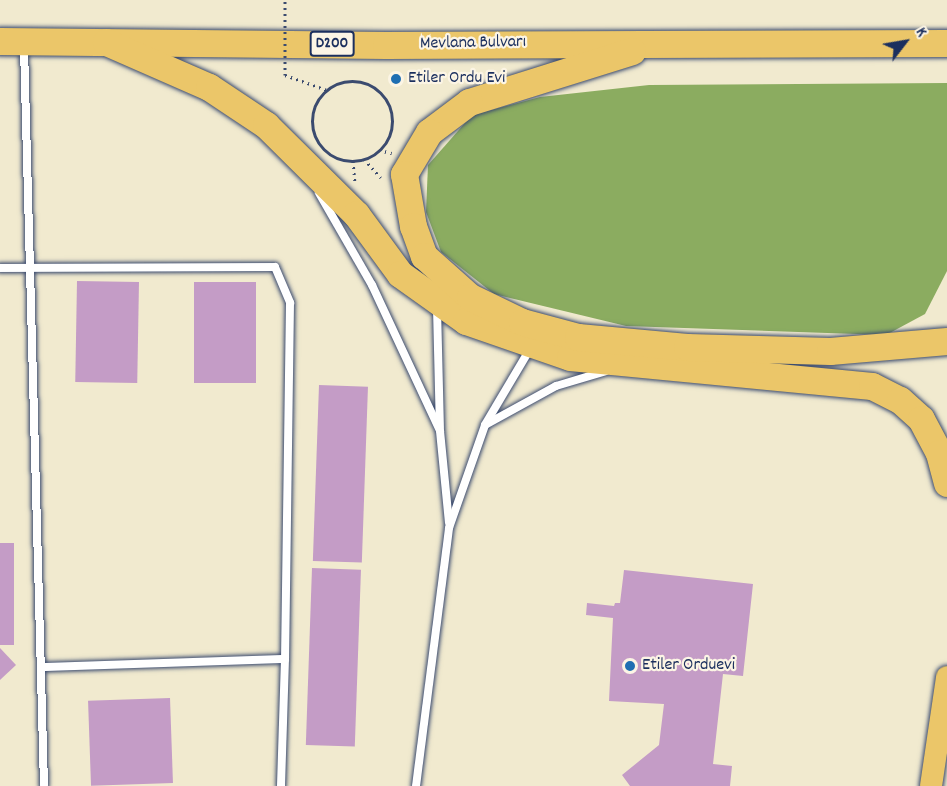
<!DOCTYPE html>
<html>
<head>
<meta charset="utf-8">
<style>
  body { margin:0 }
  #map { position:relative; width:947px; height:786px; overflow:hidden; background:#f1eacf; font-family:Dekko,sans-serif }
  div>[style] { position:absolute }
  .forest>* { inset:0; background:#8bac60 }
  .building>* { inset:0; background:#c49cc6; transform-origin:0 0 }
  .path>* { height:3px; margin-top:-1.5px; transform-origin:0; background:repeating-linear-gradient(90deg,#3b4b6f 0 1.5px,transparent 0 6px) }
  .path>.ring { margin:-1.5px; padding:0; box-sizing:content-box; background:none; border:3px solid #3b4b6f; border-radius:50% }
  .roads { filter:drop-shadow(0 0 2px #3b4b6f) drop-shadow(0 0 2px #3b4b6f) }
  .lane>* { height:8px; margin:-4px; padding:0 4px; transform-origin:4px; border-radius:4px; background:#fff }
  .primary>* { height:22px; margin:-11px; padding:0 11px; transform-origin:11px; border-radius:11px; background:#ebc669 }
  .highway>* { height:27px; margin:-13.5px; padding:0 13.5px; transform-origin:13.5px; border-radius:13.5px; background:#ebc669 }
  .path-bridge>* { height:3px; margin-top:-1.5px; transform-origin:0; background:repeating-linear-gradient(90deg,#3b4b6f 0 1.5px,transparent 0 6px) }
  .dots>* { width:16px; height:16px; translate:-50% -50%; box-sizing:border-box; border:3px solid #fcf5e5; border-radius:50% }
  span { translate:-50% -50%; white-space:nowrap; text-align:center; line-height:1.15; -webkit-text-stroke:4.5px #fcf5e5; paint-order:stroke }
  .shield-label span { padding:2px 4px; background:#fcf5e5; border:2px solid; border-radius:4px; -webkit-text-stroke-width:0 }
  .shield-label { font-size:16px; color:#1b2f5e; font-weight:700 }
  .street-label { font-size:18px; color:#1b2f5e }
  .poi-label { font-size:18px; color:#1b2f5e }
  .left { translate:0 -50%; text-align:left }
  .north { position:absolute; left:875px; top:12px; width:60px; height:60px; -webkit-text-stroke:4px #fcf5e5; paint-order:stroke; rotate:59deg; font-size:16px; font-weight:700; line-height:24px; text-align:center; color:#1b2f5e }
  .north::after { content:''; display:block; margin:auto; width:21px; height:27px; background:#1b2f5e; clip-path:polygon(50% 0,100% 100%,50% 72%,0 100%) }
</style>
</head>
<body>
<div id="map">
  <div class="forest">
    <div style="clip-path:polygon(947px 83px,947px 271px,925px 314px,886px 335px,626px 326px,494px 294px,441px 252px,426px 212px,428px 165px,472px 115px,540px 97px,649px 85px)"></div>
  </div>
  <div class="building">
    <div style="left:77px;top:281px;width:62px;height:101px;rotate:1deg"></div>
    <div style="left:194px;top:282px;width:62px;height:101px"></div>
    <div style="left:319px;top:385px;width:49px;height:176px;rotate:2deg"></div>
    <div style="left:0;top:543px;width:14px;height:102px"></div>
    <div style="left:312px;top:568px;width:49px;height:177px;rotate:2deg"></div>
    <div style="clip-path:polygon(624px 570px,753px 584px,743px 676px,723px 674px,713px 764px,732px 766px,730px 786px,630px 786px,622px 775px,659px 745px,664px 704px,609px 701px,613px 618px,586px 615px,587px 603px,614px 606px,615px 603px,620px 603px)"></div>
    <div style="clip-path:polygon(0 648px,16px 665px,0 680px)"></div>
    <div style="left:170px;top:698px;width:85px;height:82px;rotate:88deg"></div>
  </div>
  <div class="path">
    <div style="left:285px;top:75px;width:45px;rotate:19.7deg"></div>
    <div class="ring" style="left:312px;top:81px;width:77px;height:77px"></div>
    <div style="left:379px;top:150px;width:13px;rotate:13deg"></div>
    <div style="left:364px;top:159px;width:25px;rotate:48deg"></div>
    <div style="left:353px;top:161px;width:21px;rotate:85deg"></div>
  </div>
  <div class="roads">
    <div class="lane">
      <div style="left:24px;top:47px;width:739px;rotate:88.45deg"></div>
      <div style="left:319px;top:193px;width:106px;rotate:60.1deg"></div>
      <div style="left:372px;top:285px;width:161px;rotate:65deg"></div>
      <div style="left:440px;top:431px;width:92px;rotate:84.4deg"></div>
      <div style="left:0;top:268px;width:275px;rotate:-0.2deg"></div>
      <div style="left:275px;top:267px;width:39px;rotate:67deg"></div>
      <div style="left:290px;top:303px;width:356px;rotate:90.8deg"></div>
      <div style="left:285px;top:659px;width:243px;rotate:178.1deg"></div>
      <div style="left:437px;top:308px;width:120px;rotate:88.6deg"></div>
      <div style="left:486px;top:423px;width:86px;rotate:-59.3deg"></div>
      <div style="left:281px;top:786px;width:127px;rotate:-88.2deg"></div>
      <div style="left:416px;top:786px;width:260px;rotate:-82.7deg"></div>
      <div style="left:449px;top:528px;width:109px;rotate:-70.7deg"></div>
      <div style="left:485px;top:425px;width:81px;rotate:-28.8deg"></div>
      <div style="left:556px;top:386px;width:52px;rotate:-16.7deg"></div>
    </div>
    <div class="primary">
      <div style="left:931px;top:786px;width:110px;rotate:-81.6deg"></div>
    </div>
    <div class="highway">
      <div style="left:0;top:41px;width:386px;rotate:0.6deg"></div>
      <div style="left:386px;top:45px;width:561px;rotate:-0.2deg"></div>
      <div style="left:106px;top:42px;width:112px;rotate:23.6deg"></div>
      <div style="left:209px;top:87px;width:69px;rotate:33.7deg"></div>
      <div style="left:266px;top:125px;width:127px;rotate:44.7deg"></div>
      <div style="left:356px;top:214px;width:74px;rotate:53.7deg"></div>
      <div style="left:400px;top:274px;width:81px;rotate:35.5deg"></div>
      <div style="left:466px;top:321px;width:110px;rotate:19.1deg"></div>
      <div style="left:570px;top:357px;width:303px;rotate:5.5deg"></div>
      <div style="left:872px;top:386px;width:31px;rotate:27deg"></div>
      <div style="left:900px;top:400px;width:28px;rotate:42deg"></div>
      <div style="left:921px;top:419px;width:38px;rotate:62deg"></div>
      <div style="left:939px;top:453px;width:31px;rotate:75deg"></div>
      <div style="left:632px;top:51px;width:171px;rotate:162.6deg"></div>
      <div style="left:469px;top:102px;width:50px;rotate:143.1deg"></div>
      <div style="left:429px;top:132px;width:49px;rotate:120.8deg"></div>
      <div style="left:404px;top:174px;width:53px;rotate:80.2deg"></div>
      <div style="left:413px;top:226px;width:32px;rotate:70deg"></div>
      <div style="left:424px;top:256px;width:62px;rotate:41.7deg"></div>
      <div style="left:470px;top:297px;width:58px;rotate:25.7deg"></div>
      <div style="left:522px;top:322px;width:58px;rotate:15deg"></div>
      <div style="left:578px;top:337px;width:109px;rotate:5.2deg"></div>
      <div style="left:687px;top:347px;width:143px;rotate:1.6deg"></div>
      <div style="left:830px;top:351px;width:117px;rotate:-4.9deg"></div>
    </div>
  </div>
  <div class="path-bridge">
    <div style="left:285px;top:75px;width:75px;rotate:-90deg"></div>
  </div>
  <div class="dots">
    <div style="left:396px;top:79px;background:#1f6fb2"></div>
    <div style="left:630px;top:666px;background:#1f6fb2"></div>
  </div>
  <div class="shield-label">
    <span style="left:332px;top:44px">D200</span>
  </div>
  <div class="street-label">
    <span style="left:473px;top:44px;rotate:-1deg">Mevlana Bulvarı</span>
  </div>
  <div class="poi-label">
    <span class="left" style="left:408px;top:79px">Etiler Ordu Evi</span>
    <span class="left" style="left:642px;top:666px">Etiler Orduevi</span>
  </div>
  <div class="north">K</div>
</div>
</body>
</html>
